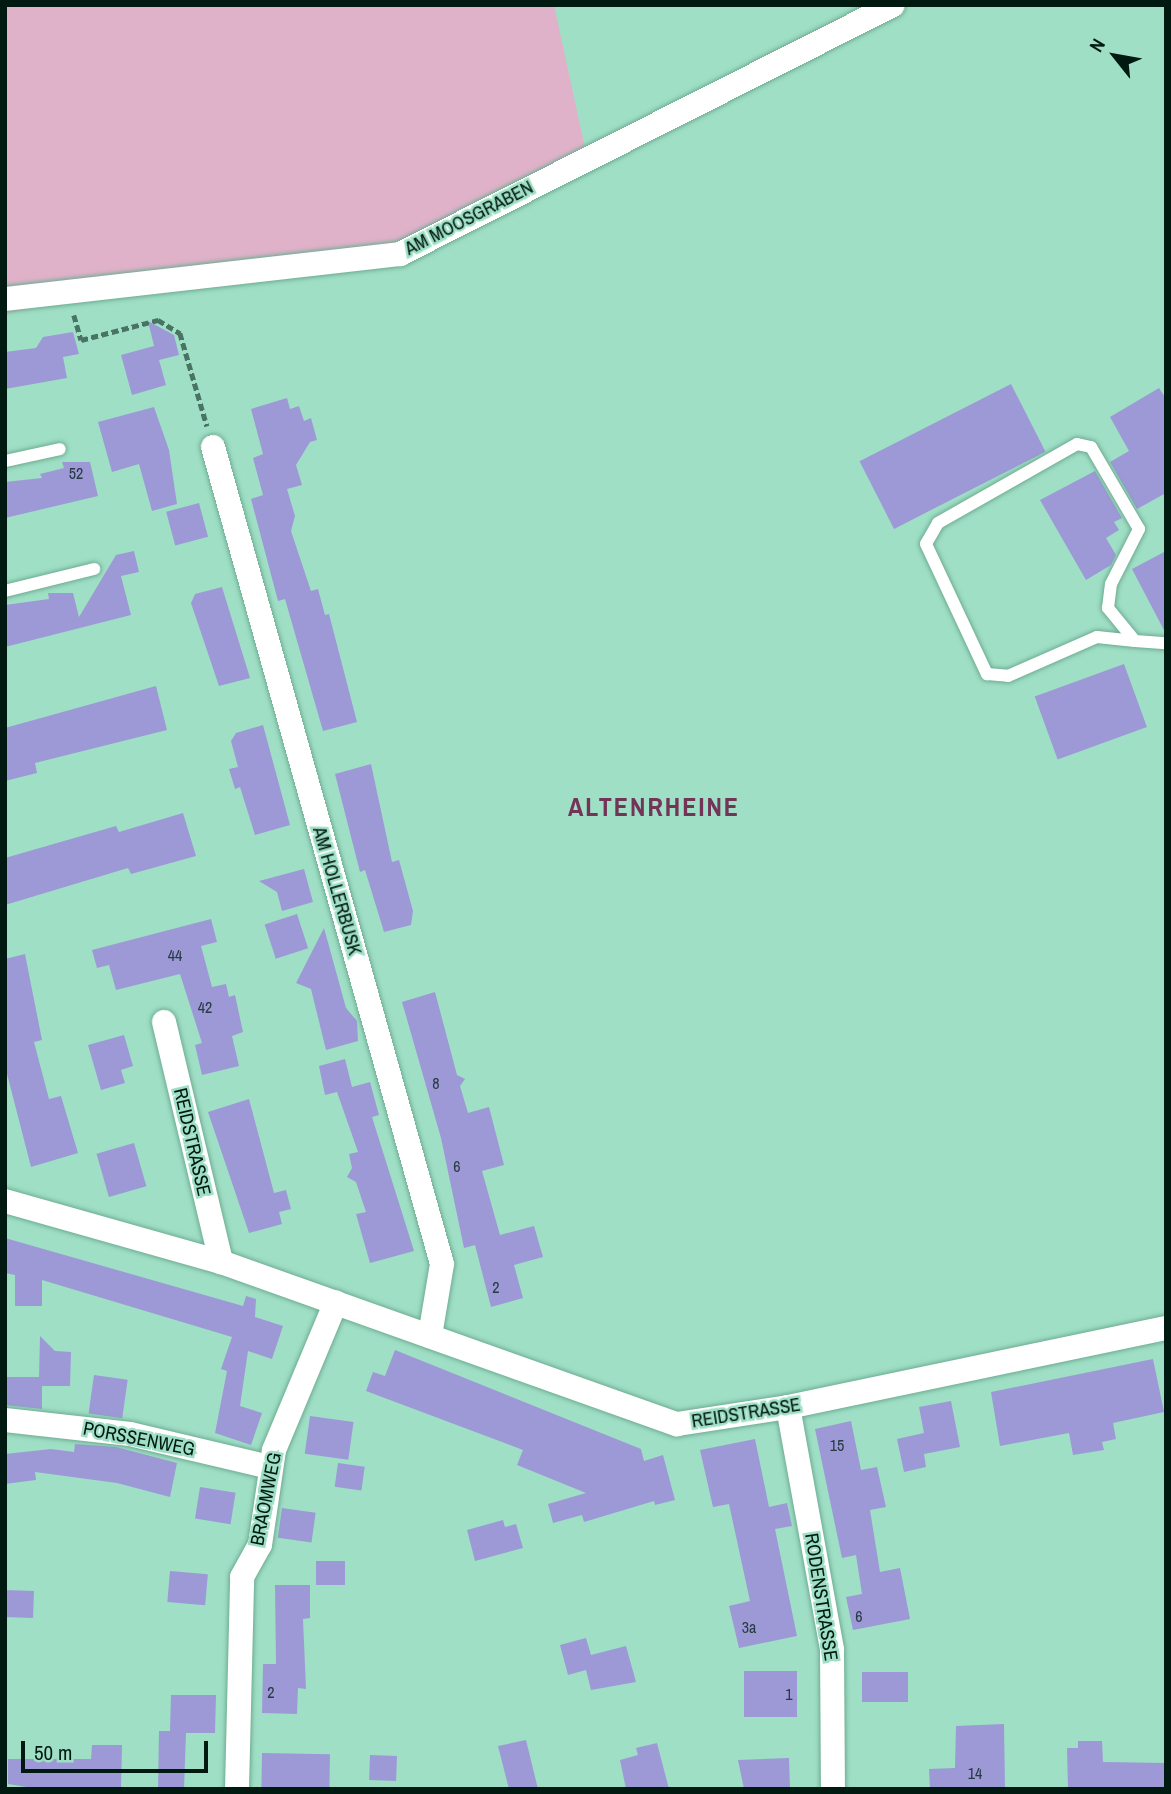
<!DOCTYPE html>
<html>
<head>
<meta charset="utf-8">
<style>
  body { margin:0 }
  #map { position:relative; width:1171px; height:1794px; overflow:hidden; background:#9fdfc5; font-family:"Archivo Narrow",sans-serif }
  div>[style] { position:absolute }
  .green>* { inset:0; background:#e0b2c9 }
  .building>* { inset:0; background:#9d99d7; transform-origin:0 0 }
  .path>* { height:4.5px; margin-top:-2.25px; transform-origin:0; background:repeating-linear-gradient(90deg,#497463 0 7px,transparent 0 10.5px) }
  .roads { filter:drop-shadow(0 0 2px #6eac93) drop-shadow(0 0 2px #6eac93) }
  .service>* { height:12px; margin:-6px; padding:0 6px; transform-origin:6px; border-radius:6px; background:#fff }
  .minor>* { height:24px; margin:-12px; padding:0 12px; transform-origin:12px; border-radius:12px; background:#fff }
  span { translate:-50% -50%; white-space:nowrap; text-align:center; line-height:1.15; -webkit-text-stroke:5px #9fdfc5; paint-order:stroke }
  .number-label { font-size:16px; color:#283a42 }
  .number-label span { -webkit-text-stroke-width:0 }
  .street-label { font-size:19px; color:#011a11 }
  .district-label { font-size:26px; color:#743458; font-weight:700; letter-spacing:2px }
  .frame { position:absolute; inset:0; border:7px solid #011a11; pointer-events:none }
  .north { position:absolute; left:1080px; top:21px; width:70px; height:70px; -webkit-text-stroke:5px #9fdfc5; paint-order:stroke; rotate:301deg; font-size:19px; font-weight:700; line-height:28px; text-align:center; color:#011a11 }
  .north::after { content:''; display:block; margin:auto; width:24px; height:32px; background:#011a11; clip-path:polygon(50% 0,100% 100%,50% 72%,0 100%) }
  .scale { position:absolute; left:21px; top:1741px; width:187px; height:32px; box-sizing:border-box; border:4px solid #011a11; border-top:0; padding-left:9px; font-size:21px; line-height:24px; white-space:nowrap; color:#011a11; -webkit-text-stroke:5px #9fdfc5; paint-order:stroke }
</style>
</head>
<body>
<div id="map">
  <div class="green">
    <div style="clip-path:polygon(5px 5px,554px 5px,590px 171px,403px 265px,62px 302px,5px 314px)"></div>
  </div>
  <div class="building">
    <div style="clip-path:polygon(148px 321px,174px 335px,179px 355px,159px 360px,166px 385px,132px 395px,121px 355px,154px 346px)"></div>
    <div style="clip-path:polygon(73px 332px,79px 354px,63px 357px,67px 378px,5px 389px,5px 352px,36px 348px,43px 337px)"></div>
    <div style="left:1011px;top:384px;width:76px;height:170px;rotate:63deg"></div>
    <div style="clip-path:polygon(1159px 388px,1166px 399px,1166px 493px,1137px 509px,1110px 462px,1129px 451px,1110px 417px)"></div>
    <div style="clip-path:polygon(287px 398px,290px 409px,299px 406px,304px 421px,311px 418px,317px 440px,310px 442px,296px 465px,302px 485px,287px 489px,295px 516px,291px 531px,311px 591px,318px 589px,325px 615px,329px 614px,357px 722px,323px 731px,285px 599px,278px 601px,251px 499px,263px 495px,253px 458px,263px 454px,251px 409px)"></div>
    <div style="clip-path:polygon(154px 407px,169px 450px,177px 504px,152px 511px,139px 464px,112px 472px,98px 422px)"></div>
    <div style="clip-path:polygon(62px 462px,90px 462px,98px 496px,5px 518px,5px 482px,42px 478px,40px 474px,64px 468px)"></div>
    <div style="clip-path:polygon(1095px 471px,1122px 518px,1114px 522px,1119px 530px,1106px 538px,1116px 555px,1111px 565px,1086px 580px,1040px 500px)"></div>
    <div style="left:199px;top:503px;width:35px;height:34px;rotate:75deg"></div>
    <div style="clip-path:polygon(134px 551px,139px 572px,121px 576px,131px 615px,5px 647px,5px 605px,49px 599px,48px 593px,73px 593px,79px 617px,116px 555px)"></div>
    <div style="clip-path:polygon(1166px 551px,1166px 634px,1132px 569px)"></div>
    <div style="clip-path:polygon(222px 587px,250px 678px,219px 686px,191px 603px,195px 594px)"></div>
    <div style="left:1124px;top:664px;width:67px;height:95px;rotate:70deg"></div>
    <div style="clip-path:polygon(156px 686px,167px 730px,35px 763px,37px 773px,5px 781px,5px 728px)"></div>
    <div style="clip-path:polygon(263px 725px,290px 825px,255px 835px,240px 787px,235px 789px,229px 769px,238px 767px,231px 741px,236px 733px)"></div>
    <div style="clip-path:polygon(371px 764px,392px 862px,399px 860px,413px 911px,411px 925px,384px 932px,365px 870px,360px 872px,335px 774px)"></div>
    <div style="clip-path:polygon(183px 813px,196px 856px,131px 874px,128px 868px,5px 905px,5px 858px,116px 826px,119px 832px)"></div>
    <div style="clip-path:polygon(304px 869px,313px 902px,282px 911px,277px 892px,259px 881px)"></div>
    <div style="left:297px;top:914px;width:36px;height:34px;rotate:72deg"></div>
    <div style="clip-path:polygon(211px 919px,217px 942px,201px 946px,212px 987px,226px 984px,229px 997px,235px 995px,243px 1032px,232px 1036px,239px 1066px,202px 1075px,195px 1045px,202px 1043px,180px 974px,116px 990px,109px 965px,97px 968px,92px 950px)"></div>
    <div style="clip-path:polygon(324px 928px,346px 1008px,357px 1021px,358px 1041px,326px 1050px,311px 989px,296px 983px)"></div>
    <div style="clip-path:polygon(25px 954px,42px 1040px,34px 1042px,49px 1099px,61px 1096px,78px 1153px,31px 1167px,5px 1066px,5px 959px)"></div>
    <div style="clip-path:polygon(435px 992px,457px 1075px,465px 1079px,460px 1086px,468px 1113px,489px 1107px,504px 1165px,482px 1171px,500px 1235px,534px 1226px,543px 1257px,514px 1265px,523px 1298px,491px 1307px,475px 1245px,464px 1248px,441px 1138px,402px 1002px)"></div>
    <div style="clip-path:polygon(124px 1035px,133px 1066px,121px 1070px,125px 1083px,101px 1090px,88px 1045px)"></div>
    <div style="clip-path:polygon(345px 1059px,352px 1087px,370px 1082px,379px 1115px,372px 1117px,414px 1251px,370px 1263px,356px 1214px,366px 1212px,356px 1182px,347px 1177px,352px 1168px,349px 1154px,358px 1152px,337px 1092px,325px 1095px,319px 1066px)"></div>
    <div style="clip-path:polygon(249px 1099px,274px 1193px,286px 1190px,291px 1209px,279px 1212px,282px 1224px,249px 1233px,208px 1112px)"></div>
    <div style="left:134px;top:1143px;width:45px;height:39px;rotate:74deg"></div>
    <div style="clip-path:polygon(5px 1238px,243px 1306px,246px 1296px,256px 1299px,255px 1317px,283px 1326px,272px 1359px,248px 1351px,240px 1406px,262px 1413px,251px 1445px,215px 1433px,227px 1371px,221px 1369px,232px 1337px,42px 1280px,42px 1306px,15px 1306px,15px 1275px,5px 1273px)"></div>
    <div style="clip-path:polygon(40px 1336px,55px 1351px,71px 1352px,70px 1386px,42px 1386px,42px 1409px,5px 1405px,5px 1377px,39px 1377px)"></div>
    <div style="clip-path:polygon(395px 1350px,641px 1449px,644px 1461px,663px 1455px,675px 1500px,655px 1505px,654px 1501px,584px 1522px,582px 1515px,553px 1523px,548px 1504px,586px 1493px,517px 1465px,523px 1450px,366px 1391px,373px 1372px,385px 1376px)"></div>
    <div style="clip-path:polygon(1153px 1359px,1164px 1412px,1113px 1423px,1116px 1439px,1102px 1442px,1104px 1450px,1073px 1455px,1069px 1433px,1000px 1446px,991px 1392px)"></div>
    <div style="left:94px;top:1375px;width:34px;height:39px;rotate:8deg"></div>
    <div style="clip-path:polygon(951px 1401px,960px 1447px,924px 1454px,926px 1467px,904px 1472px,897px 1439px,924px 1433px,919px 1407px)"></div>
    <div style="left:310px;top:1416px;width:44px;height:38px;rotate:8deg"></div>
    <div style="clip-path:polygon(851px 1421px,861px 1470px,877px 1467px,886px 1507px,870px 1510px,880px 1572px,900px 1568px,910px 1619px,853px 1630px,846px 1597px,862px 1594px,856px 1555px,842px 1558px,815px 1429px)"></div>
    <div style="clip-path:polygon(755px 1439px,769px 1507px,787px 1503px,792px 1526px,775px 1529px,797px 1636px,739px 1648px,729px 1606px,750px 1601px,729px 1504px,713px 1507px,700px 1450px)"></div>
    <div style="clip-path:polygon(75px 1444px,116px 1447px,177px 1463px,170px 1497px,117px 1483px,35px 1472px,36px 1480px,5px 1484px,5px 1454px,51px 1449px,74px 1452px)"></div>
    <div style="left:338px;top:1463px;width:27px;height:24px;rotate:8deg"></div>
    <div style="left:200px;top:1487px;width:36px;height:32px;rotate:9deg"></div>
    <div style="left:282px;top:1508px;width:34px;height:30px;rotate:8deg"></div>
    <div style="clip-path:polygon(503px 1520px,505px 1527px,516px 1524px,523px 1548px,475px 1561px,467px 1530px)"></div>
    <div style="left:316px;top:1561px;width:29px;height:24px"></div>
    <div style="left:170px;top:1571px;width:38px;height:31px;rotate:5deg"></div>
    <div style="clip-path:polygon(275px 1585px,310px 1585px,310px 1618px,303px 1619px,306px 1689px,298px 1688px,297px 1714px,262px 1713px,263px 1664px,276px 1664px)"></div>
    <div style="left:5px;top:1590px;width:29px;height:27px;rotate:2deg"></div>
    <div style="clip-path:polygon(586px 1638px,591px 1655px,626px 1646px,636px 1682px,591px 1690px,586px 1670px,568px 1675px,560px 1645px)"></div>
    <div style="left:797px;top:1671px;width:46px;height:53px;rotate:90deg"></div>
    <div style="left:908px;top:1672px;width:30px;height:46px;rotate:90deg"></div>
    <div style="clip-path:polygon(171px 1695px,216px 1695px,215px 1733px,186px 1733px,184px 1789px,158px 1789px,159px 1731px,170px 1731px)"></div>
    <div style="clip-path:polygon(1004px 1724px,1005px 1789px,930px 1789px,929px 1769px,955px 1768px,956px 1726px)"></div>
    <div style="clip-path:polygon(526px 1740px,538px 1789px,509px 1789px,498px 1746px)"></div>
    <div style="clip-path:polygon(1078px 1741px,1102px 1741px,1103px 1762px,1166px 1763px,1166px 1789px,1068px 1789px,1067px 1748px,1078px 1748px)"></div>
    <div style="clip-path:polygon(657px 1743px,669px 1789px,626px 1789px,620px 1760px,638px 1755px,636px 1748px)"></div>
    <div style="clip-path:polygon(92px 1745px,122px 1745px,121px 1789px,39px 1789px,8px 1784px,8px 1759px,91px 1759px)"></div>
    <div style="left:262px;top:1753px;width:68px;height:36px;rotate:1deg"></div>
    <div style="left:370px;top:1755px;width:27px;height:25px;rotate:2deg"></div>
    <div style="clip-path:polygon(789px 1758px,790px 1789px,744px 1789px,738px 1760px)"></div>
  </div>
  <div class="path">
    <div style="left:74px;top:315px;width:26px;rotate:74deg"></div>
    <div style="left:81px;top:340px;width:80px;rotate:-14.6deg"></div>
    <div style="left:158px;top:320px;width:26px;rotate:31deg"></div>
    <div style="left:180px;top:333px;width:97px;rotate:73.8deg"></div>
  </div>
  <div class="roads">
    <div class="service">
      <div style="left:5px;top:461px;width:56px;rotate:-12.3deg"></div>
      <div style="left:5px;top:591px;width:92px;rotate:-13.9deg"></div>
      <div style="left:1135px;top:641px;width:43px;rotate:-129.3deg"></div>
      <div style="left:1108px;top:608px;width:24px;rotate:-83deg"></div>
      <div style="left:1111px;top:584px;width:62px;rotate:-63deg"></div>
      <div style="left:1139px;top:529px;width:95px;rotate:-120.3deg"></div>
      <div style="left:1091px;top:447px;width:14px;rotate:-168deg"></div>
      <div style="left:1077px;top:444px;width:160px;rotate:150.4deg"></div>
      <div style="left:938px;top:523px;width:24px;rotate:120deg"></div>
      <div style="left:926px;top:544px;width:144px;rotate:64.9deg"></div>
      <div style="left:987px;top:674px;width:21px;rotate:5deg"></div>
      <div style="left:1008px;top:676px;width:97px;rotate:-23.7deg"></div>
      <div style="left:1097px;top:637px;width:38px;rotate:6deg"></div>
      <div style="left:1135px;top:641px;width:31px;rotate:4deg"></div>
    </div>
    <div class="minor">
      <div style="left:5px;top:299px;width:398px;rotate:-6.5deg"></div>
      <div style="left:400px;top:254px;width:552px;rotate:-26.8deg"></div>
      <div style="left:213px;top:447px;width:848px;rotate:74.34deg"></div>
      <div style="left:442px;top:1264px;width:73px;rotate:99.5deg"></div>
      <div style="left:164px;top:1022px;width:247px;rotate:76.6deg"></div>
      <div style="left:5px;top:1201px;width:224px;rotate:15.8deg"></div>
      <div style="left:221px;top:1262px;width:484px;rotate:19.6deg"></div>
      <div style="left:677px;top:1424px;width:112px;rotate:-8.7deg"></div>
      <div style="left:788px;top:1407px;width:386px;rotate:-11.8deg"></div>
      <div style="left:788px;top:1407px;width:247px;rotate:79.7deg"></div>
      <div style="left:832px;top:1650px;width:139px;rotate:89.6deg"></div>
      <div style="left:5px;top:1420px;width:126px;rotate:6.4deg"></div>
      <div style="left:130px;top:1434px;width:144px;rotate:13.3deg"></div>
      <div style="left:237px;top:1789px;width:212px;rotate:-88.6deg"></div>
      <div style="left:242px;top:1577px;width:37px;rotate:-61deg"></div>
      <div style="left:260px;top:1545px;width:96px;rotate:-81.6deg"></div>
      <div style="left:274px;top:1450px;width:160px;rotate:-67.3deg"></div>
    </div>
  </div>
  <div class="number-label">
    <span style="left:76px;top:473px">52</span>
    <span style="left:175px;top:955px">44</span>
    <span style="left:205px;top:1007px">42</span>
    <span style="left:436px;top:1083px">8</span>
    <span style="left:457px;top:1166px">6</span>
    <span style="left:496px;top:1287px">2</span>
    <span style="left:837px;top:1445px">15</span>
    <span style="left:859px;top:1616px">6</span>
    <span style="left:749px;top:1627px">3a</span>
    <span style="left:271px;top:1692px">2</span>
    <span style="left:789px;top:1694px">1</span>
    <span style="left:975px;top:1773px">14</span>
  </div>
  <div class="street-label">
    <span style="left:469px;top:218px;rotate:-27deg">AM MOOSGRABEN</span>
    <span style="left:337px;top:891px;rotate:74deg">AM HOLLERBUSK</span>
    <span style="left:192px;top:1142px;rotate:77deg">REIDSTRASSE</span>
    <span style="left:746px;top:1413px;rotate:-9deg">REIDSTRASSE</span>
    <span style="left:139px;top:1439px;rotate:11deg">PORSSENWEG</span>
    <span style="left:266px;top:1499px;rotate:-79deg">BRAOMWEG</span>
    <span style="left:821px;top:1597px;rotate:81deg">RODENSTRASSE</span>
  </div>
  <div class="district-label">
    <span style="left:654px;top:807px">ALTENRHEINE</span>
  </div>
  <div class="frame"></div>
  <div class="north">N</div>
  <div class="scale">50 m</div>
</div>
</body>
</html>
